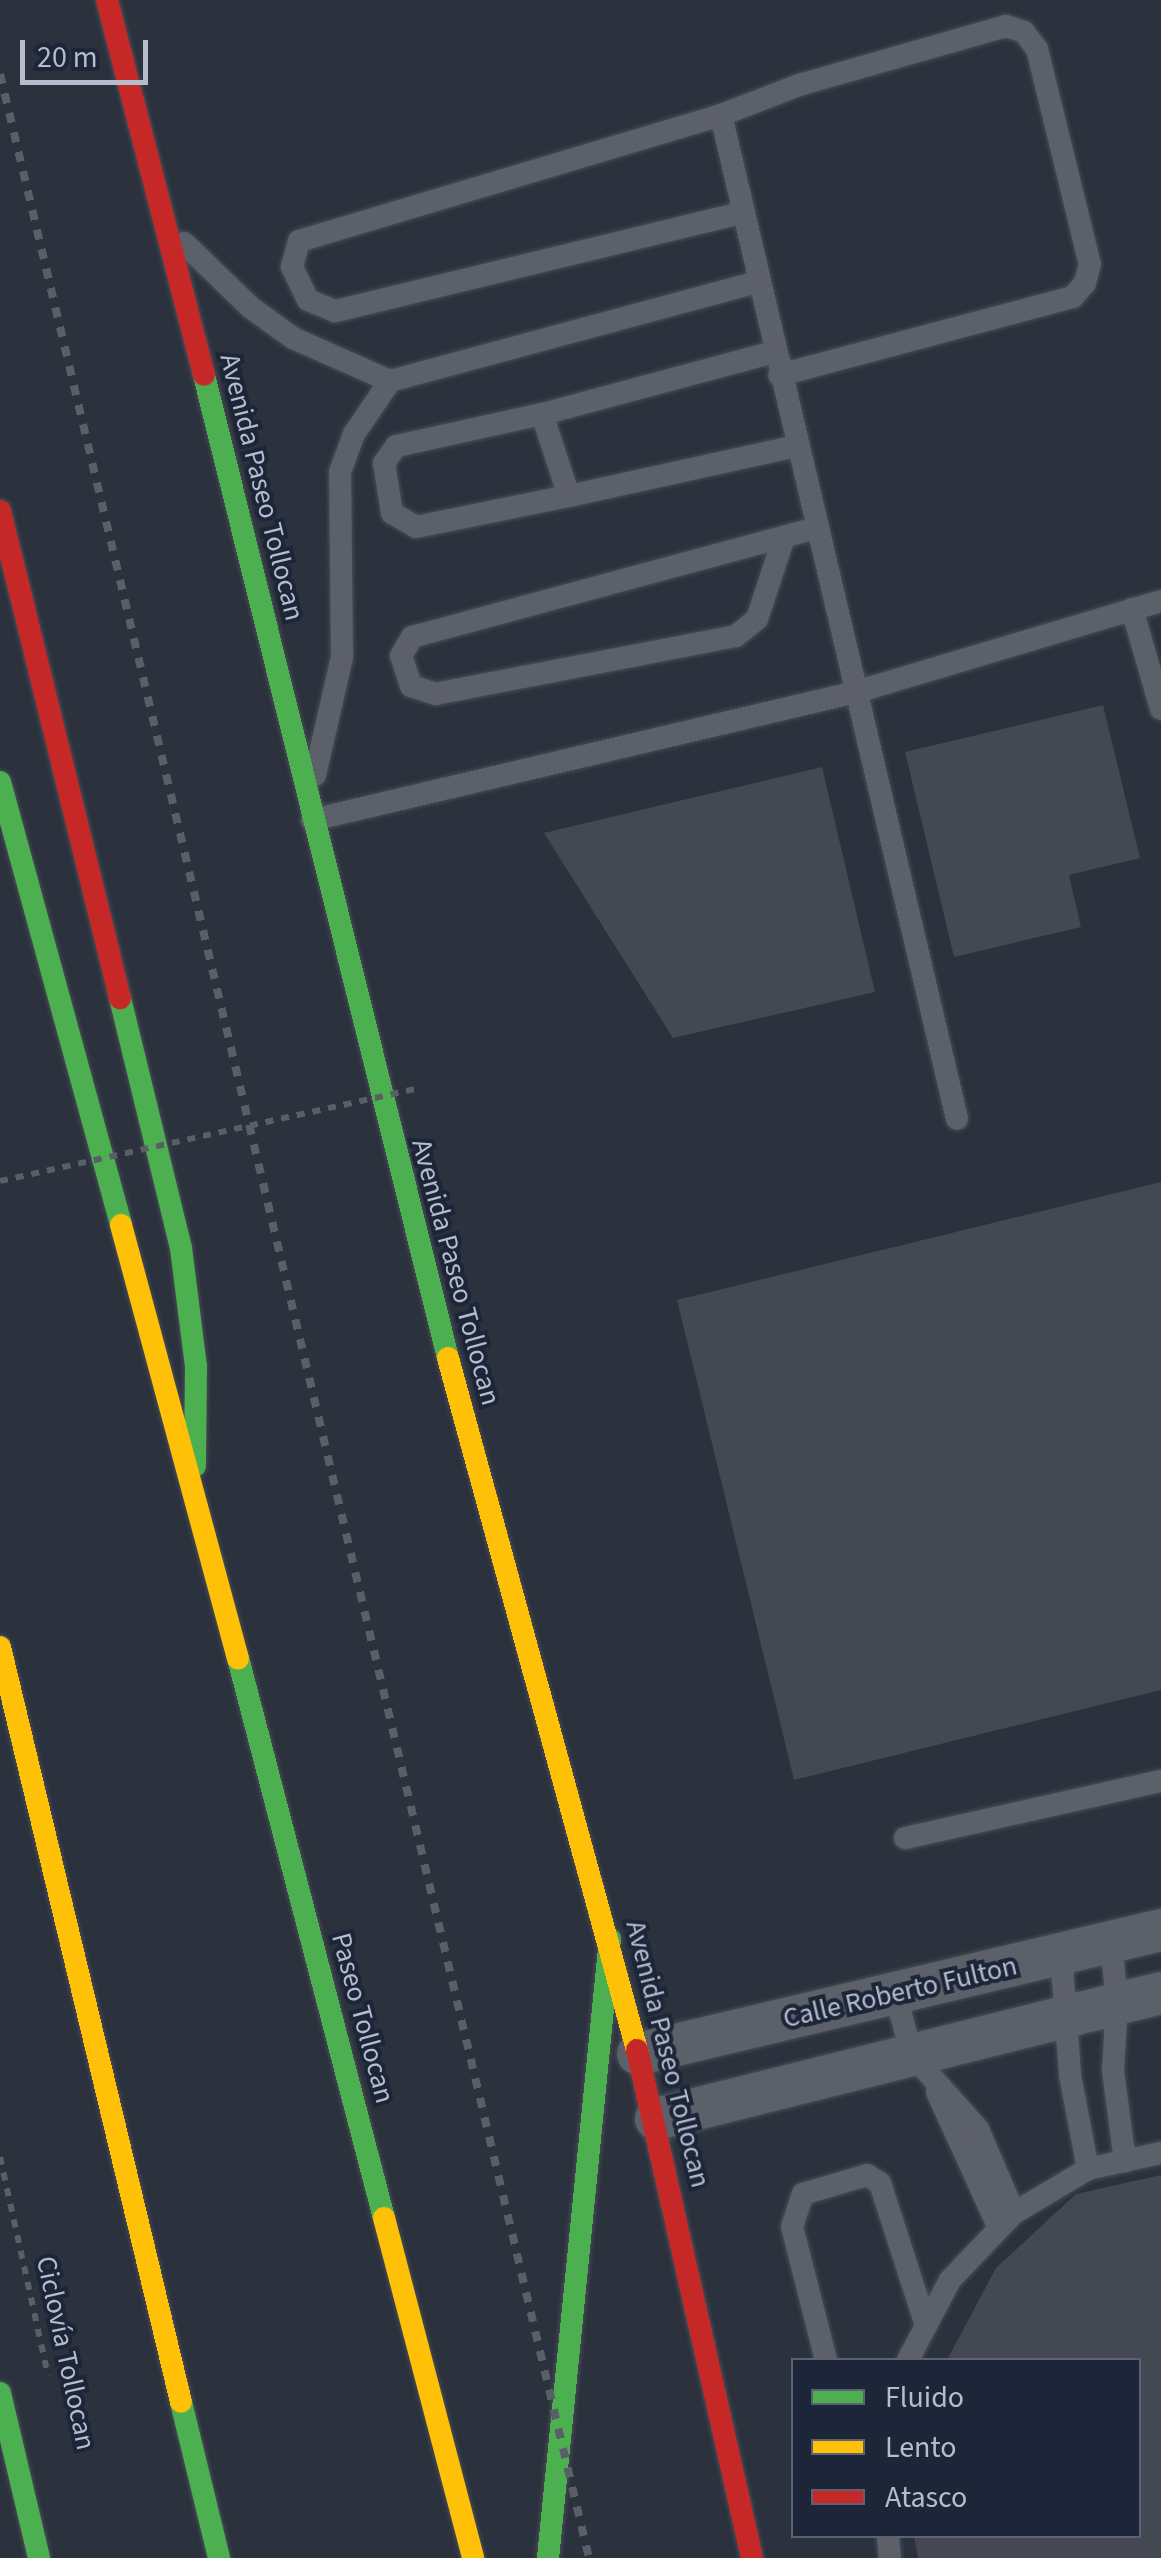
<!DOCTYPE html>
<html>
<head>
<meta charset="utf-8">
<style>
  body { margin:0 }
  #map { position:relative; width:1161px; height:2558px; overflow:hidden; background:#2b313d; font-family:"Source Sans 3",sans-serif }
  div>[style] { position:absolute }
  .building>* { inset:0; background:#434852 }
  .path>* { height:6px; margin-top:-3px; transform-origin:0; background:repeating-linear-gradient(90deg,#595e67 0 8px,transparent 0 16px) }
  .roads { filter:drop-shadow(0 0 2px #474c55) drop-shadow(0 0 2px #474c55) }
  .lane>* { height:22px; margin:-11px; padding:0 11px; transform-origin:11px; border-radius:11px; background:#5c6069 }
  .street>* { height:42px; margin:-21px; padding:0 21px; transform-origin:21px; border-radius:21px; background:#5c6069 }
  .fast>* { height:22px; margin:-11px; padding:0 11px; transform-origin:11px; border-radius:11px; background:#4caf50 }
  .slow>* { height:22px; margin:-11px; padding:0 11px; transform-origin:11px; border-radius:11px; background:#ffc107 }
  .jam>* { height:22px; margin:-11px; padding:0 11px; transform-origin:11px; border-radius:11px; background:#c62828 }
  .rail>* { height:8px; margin-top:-4px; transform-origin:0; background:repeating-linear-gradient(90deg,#5a5e68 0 10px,transparent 0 20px) }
  .path-bridge>* { height:6px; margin-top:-3px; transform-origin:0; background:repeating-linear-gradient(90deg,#595e67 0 8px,transparent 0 16px) }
  span { translate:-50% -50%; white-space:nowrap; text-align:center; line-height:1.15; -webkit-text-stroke:8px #1d2638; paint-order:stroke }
  .street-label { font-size:28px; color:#b5bccd }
  .legend { position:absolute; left:791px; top:2358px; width:350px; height:180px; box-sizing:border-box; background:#1d2638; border:2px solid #5a6274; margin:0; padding:12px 18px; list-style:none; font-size:30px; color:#b5bccd }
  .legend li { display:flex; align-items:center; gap:20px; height:50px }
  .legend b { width:50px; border:2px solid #5a6274 }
  .scale { position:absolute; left:20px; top:40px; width:128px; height:45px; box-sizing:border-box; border:5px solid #b5bccd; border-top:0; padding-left:12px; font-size:30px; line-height:35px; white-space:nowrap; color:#b5bccd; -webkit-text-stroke:8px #1d2638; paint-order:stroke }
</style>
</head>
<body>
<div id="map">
  <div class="building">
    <div style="clip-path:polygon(1103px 705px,1140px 858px,1069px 875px,1081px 927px,954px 957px,905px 752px)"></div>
    <div style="clip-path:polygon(822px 767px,875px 992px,673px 1038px,544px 833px)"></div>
    <div style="clip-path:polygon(1161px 1182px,1161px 1690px,794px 1780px,677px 1300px)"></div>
    <div style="clip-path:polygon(1161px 2175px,1161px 2558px,918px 2558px,914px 2536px,1138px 2536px,1138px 2360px,947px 2360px,996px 2268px,1076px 2194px)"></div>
  </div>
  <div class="path">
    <div style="left:0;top:2157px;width:224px;rotate:77.6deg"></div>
  </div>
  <div class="roads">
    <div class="lane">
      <div style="left:721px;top:115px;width:1031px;rotate:76.77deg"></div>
      <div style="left:741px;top:213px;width:418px;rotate:166.4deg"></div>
      <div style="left:335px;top:311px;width:29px;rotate:-158deg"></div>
      <div style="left:308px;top:300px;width:37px;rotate:-116deg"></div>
      <div style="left:292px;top:267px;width:27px;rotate:-75deg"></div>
      <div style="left:299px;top:241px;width:440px;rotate:-16.6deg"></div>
      <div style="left:721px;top:115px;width:84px;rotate:-21deg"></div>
      <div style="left:799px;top:85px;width:215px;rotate:-15.9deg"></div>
      <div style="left:1006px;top:26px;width:19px;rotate:18deg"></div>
      <div style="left:1024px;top:32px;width:21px;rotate:53deg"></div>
      <div style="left:1037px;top:49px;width:221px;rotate:76.2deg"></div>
      <div style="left:1090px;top:264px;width:20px;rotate:105deg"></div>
      <div style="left:1085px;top:283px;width:18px;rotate:131deg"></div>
      <div style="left:1073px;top:297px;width:304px;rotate:165.1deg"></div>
      <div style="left:184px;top:243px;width:92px;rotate:44.1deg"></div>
      <div style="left:250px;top:307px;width:53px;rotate:35.8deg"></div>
      <div style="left:293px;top:338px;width:106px;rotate:23.9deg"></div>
      <div style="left:390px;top:381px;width:380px;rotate:-15.1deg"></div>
      <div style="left:774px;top:352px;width:240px;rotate:165deg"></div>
      <div style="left:542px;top:414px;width:86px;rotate:71.8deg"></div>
      <div style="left:569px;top:496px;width:233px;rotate:-12.4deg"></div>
      <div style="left:542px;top:414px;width:149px;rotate:167.6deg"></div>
      <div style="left:396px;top:446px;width:21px;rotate:125deg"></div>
      <div style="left:384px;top:463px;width:51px;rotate:80.9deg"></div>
      <div style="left:392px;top:513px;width:28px;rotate:30deg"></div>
      <div style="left:416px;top:527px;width:156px;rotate:-11.5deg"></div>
      <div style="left:784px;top:537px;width:86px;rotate:108.2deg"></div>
      <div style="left:757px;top:619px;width:27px;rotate:141deg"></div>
      <div style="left:736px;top:636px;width:306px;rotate:169.1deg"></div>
      <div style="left:436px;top:694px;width:26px;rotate:-162deg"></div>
      <div style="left:411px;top:686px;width:32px;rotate:-108deg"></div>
      <div style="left:401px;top:656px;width:22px;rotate:-60deg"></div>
      <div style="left:412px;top:637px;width:418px;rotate:-15.1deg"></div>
      <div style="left:1132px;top:609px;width:104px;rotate:73.8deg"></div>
      <div style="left:315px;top:775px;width:121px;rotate:-77.1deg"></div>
      <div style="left:342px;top:657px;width:185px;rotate:-90.6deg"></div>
      <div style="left:340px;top:472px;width:40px;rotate:-69.8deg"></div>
      <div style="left:354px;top:434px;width:64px;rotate:-55.8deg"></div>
      <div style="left:312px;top:820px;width:559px;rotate:-13.24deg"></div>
      <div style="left:856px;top:692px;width:318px;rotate:-16.6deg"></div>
      <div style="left:905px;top:1838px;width:262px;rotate:-12.6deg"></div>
      <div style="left:1111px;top:1942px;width:61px;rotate:84.4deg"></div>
      <div style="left:1117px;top:2003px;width:68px;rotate:93.4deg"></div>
      <div style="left:1113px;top:2071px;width:91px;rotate:82.4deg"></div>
      <div style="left:1061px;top:1954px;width:121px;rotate:85.7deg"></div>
      <div style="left:1070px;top:2075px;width:96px;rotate:79.2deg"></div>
      <div style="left:895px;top:1993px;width:64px;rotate:74.7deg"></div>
      <div style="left:912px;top:2055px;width:99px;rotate:48.3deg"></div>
      <div style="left:978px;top:2129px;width:91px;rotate:66.8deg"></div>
      <div style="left:937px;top:2092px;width:149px;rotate:65.5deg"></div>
      <div style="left:826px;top:2360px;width:137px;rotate:-104.3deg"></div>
      <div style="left:792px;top:2227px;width:35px;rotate:-72deg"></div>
      <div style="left:803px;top:2194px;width:67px;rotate:-16.5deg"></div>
      <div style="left:867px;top:2175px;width:15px;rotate:32deg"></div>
      <div style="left:880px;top:2183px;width:149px;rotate:72.1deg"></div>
      <div style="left:908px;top:2360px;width:90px;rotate:-62.3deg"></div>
      <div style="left:950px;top:2280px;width:93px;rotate:-46.3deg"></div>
      <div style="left:1014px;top:2213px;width:86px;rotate:-30.7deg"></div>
      <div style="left:1088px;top:2169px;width:75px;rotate:-12.4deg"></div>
      <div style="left:888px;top:2536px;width:22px;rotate:85deg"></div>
    </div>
    <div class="street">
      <div style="left:638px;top:2054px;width:537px;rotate:-13.34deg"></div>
      <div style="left:656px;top:2119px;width:520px;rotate:-14.01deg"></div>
    </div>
    <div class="fast">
      <div style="left:204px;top:375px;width:1013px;rotate:76.06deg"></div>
      <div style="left:0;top:782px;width:459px;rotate:74.7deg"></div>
      <div style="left:120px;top:998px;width:257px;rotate:76.3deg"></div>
      <div style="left:181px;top:1248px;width:119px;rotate:82.8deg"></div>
      <div style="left:196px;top:1366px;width:100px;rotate:90.6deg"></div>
      <div style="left:238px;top:1658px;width:579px;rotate:75.39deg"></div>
      <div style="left:0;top:2393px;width:170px;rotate:76.7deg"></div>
      <div style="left:181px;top:2402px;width:161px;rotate:76.3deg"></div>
      <div style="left:548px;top:2558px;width:622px;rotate:-84.28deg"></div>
    </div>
    <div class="slow">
      <div style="left:121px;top:1225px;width:449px;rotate:74.9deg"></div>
      <div style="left:448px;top:1358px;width:717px;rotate:74.72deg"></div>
      <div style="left:0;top:1647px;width:776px;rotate:76.52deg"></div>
      <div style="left:384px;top:2218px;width:351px;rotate:75.3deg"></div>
    </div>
    <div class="jam">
      <div style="left:107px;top:0;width:387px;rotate:75.5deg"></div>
      <div style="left:0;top:511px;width:502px;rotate:76.16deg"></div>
      <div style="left:637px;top:2050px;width:521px;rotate:77.24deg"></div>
    </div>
  </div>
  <div class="rail">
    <div style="left:0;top:74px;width:2553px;rotate:76.66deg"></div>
  </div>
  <div class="path-bridge">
    <div style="left:0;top:1181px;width:425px;rotate:-12.5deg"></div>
  </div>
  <div class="street-label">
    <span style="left:262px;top:487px;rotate:76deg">Avenida Paseo Tollocan</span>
    <span style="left:456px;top:1272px;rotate:75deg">Avenida Paseo Tollocan</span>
    <span style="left:900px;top:1992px;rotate:-13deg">Calle Roberto Fulton</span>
    <span style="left:363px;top:2018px;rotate:75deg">Paseo Tollocan</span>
    <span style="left:668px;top:2054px;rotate:76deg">Avenida Paseo Tollocan</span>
    <span style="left:66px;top:2353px;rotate:78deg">Ciclovía Tollocan</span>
  </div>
  <ul class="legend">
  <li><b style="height:12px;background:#4caf50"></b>Fluido</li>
  <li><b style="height:12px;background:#ffc107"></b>Lento</li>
  <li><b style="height:12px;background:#c62828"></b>Atasco</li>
  </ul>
  <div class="scale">20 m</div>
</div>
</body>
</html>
